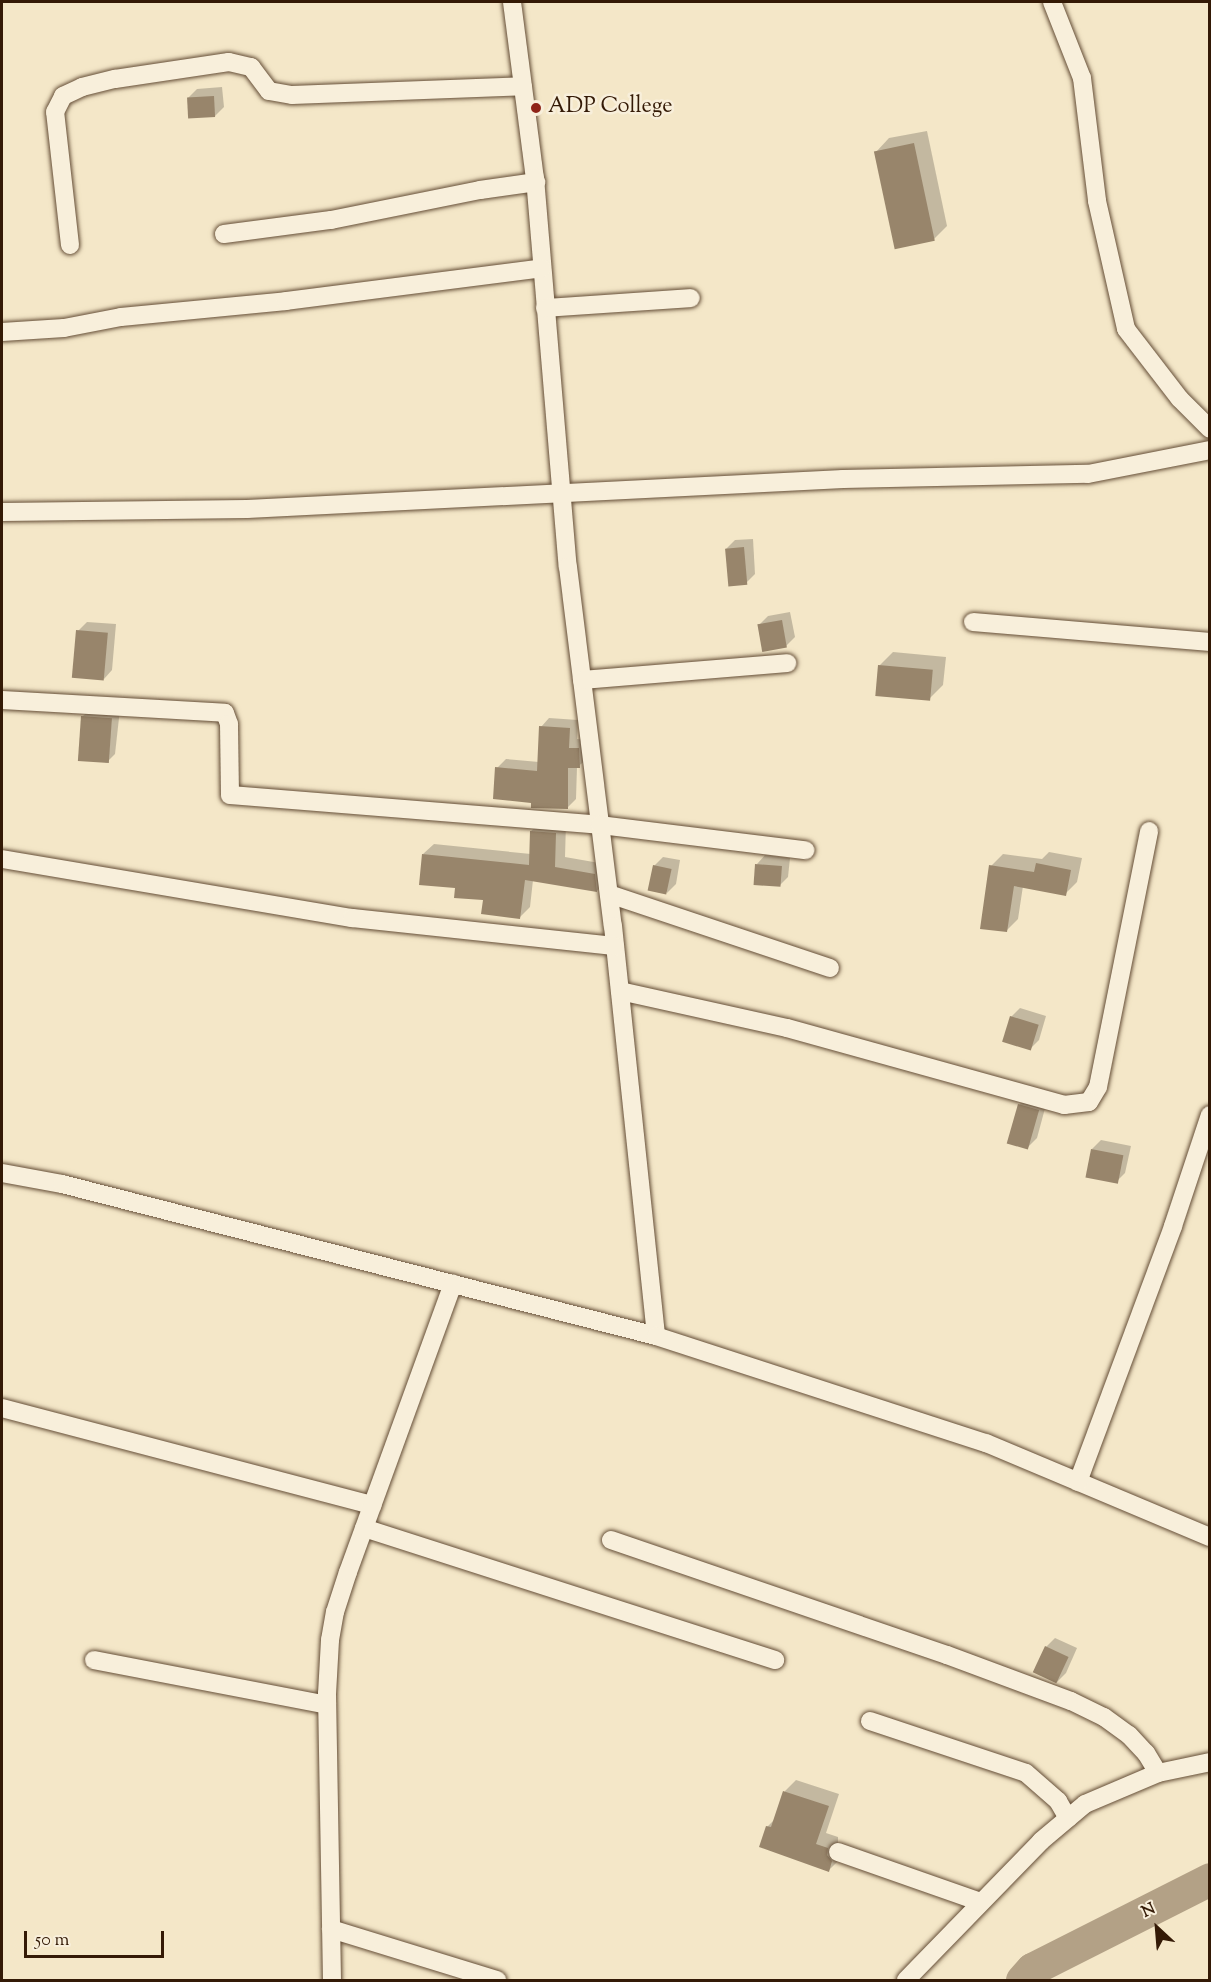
<!DOCTYPE html>
<html>
<head>
<meta charset="utf-8">
<style>
  body { margin:0 }
  #map { position:relative; width:1211px; height:1982px; overflow:hidden; background:#f4e7c8; font-family:"Sorts Mill Goudy",serif }
  div>[style] { position:absolute }
  .shadow>* { inset:0; background:#0003 }
  .river>* { height:33px; margin:-16.5px; padding:0 16.5px; transform-origin:16.5px; border-radius:16.5px; background:#b3a186 }
  .building>* { inset:0; background:#98856b; transform-origin:0 0 }
  .roads { filter:drop-shadow(0 0 2px #644d36) drop-shadow(0 0 2px #644d36) }
  .minor>* { height:18px; margin:-9px; padding:0 9px; transform-origin:9px; border-radius:9px; background:#f8efdb }
  .dots>* { width:16px; height:16px; translate:-50% -50%; box-sizing:border-box; border:3px solid #f8efdb; border-radius:50% }
  span { translate:-50% -50%; white-space:nowrap; text-align:center; line-height:1.15; -webkit-text-stroke:5px #f8efdb; paint-order:stroke }
  .poi-label { font-size:22px; color:#341a06 }
  .left { translate:0 -50%; text-align:left }
  .frame { position:absolute; inset:0; border:3px solid #341a06; pointer-events:none }
  .north { position:absolute; left:1127px; top:1898px; width:60px; height:60px; -webkit-text-stroke:4px #f8efdb; paint-order:stroke; rotate:334deg; font-size:16px; font-weight:700; line-height:24px; text-align:center; color:#341a06 }
  .north::after { content:''; display:block; margin:auto; width:21px; height:27px; background:#341a06; clip-path:polygon(50% 0,100% 100%,50% 72%,0 100%) }
  .scale { position:absolute; left:24px; top:1931px; width:140px; height:27px; box-sizing:border-box; border:3px solid #341a06; border-top:0; padding-left:8px; font-size:18px; line-height:21px; white-space:nowrap; color:#341a06; -webkit-text-stroke:4px #f8efdb; paint-order:stroke }
</style>
</head>
<body>
<div id="map">
  <div class="shadow">
    <div style="clip-path:polygon(222px 87px,224px 107px,215px 116px,188px 98px,197px 89px)"></div>
    <div style="clip-path:polygon(927px 131px,947px 226px,933px 240px,876px 152px,889px 138px)"></div>
    <div style="clip-path:polygon(753px 539px,755px 574px,746px 583px,726px 549px,735px 540px)"></div>
    <div style="clip-path:polygon(790px 612px,795px 637px,786px 646px,759px 625px,768px 616px)"></div>
    <div style="clip-path:polygon(87px 622px,116px 624px,112px 670px,104px 679px,78px 631px)"></div>
    <div style="clip-path:polygon(893px 652px,946px 657px,943px 685px,929px 699px,879px 666px)"></div>
    <div style="clip-path:polygon(91px 708px,120px 709px,115px 754px,106px 763px,82px 717px)"></div>
    <div style="clip-path:polygon(549px 718px,578px 720px,577px 739px,588px 740px,589px 758px,577px 767px,576px 799px,567px 808px,532px 801px,497px 768px,506px 759px,539px 762px,541px 727px)"></div>
    <div style="clip-path:polygon(542px 821px,566px 823px,565px 857px,605px 864px,607px 880px,597px 891px,533px 880px,530px 907px,519px 918px,457px 887px,423px 854px,434px 844px,531px 854px,531px 831px)"></div>
    <div style="clip-path:polygon(1049px 852px,1082px 858px,1077px 882px,1065px 894px,1023px 886px,1018px 919px,1006px 931px,991px 866px,1003px 854px,1042px 859px)"></div>
    <div style="clip-path:polygon(765px 855px,790px 858px,788px 877px,779px 886px,757px 864px)"></div>
    <div style="clip-path:polygon(663px 857px,680px 860px,676px 884px,667px 893px,654px 866px)"></div>
    <div style="clip-path:polygon(1020px 1008px,1046px 1016px,1039px 1040px,1030px 1049px,1011px 1017px)"></div>
    <div style="clip-path:polygon(1028px 1096px,1047px 1101px,1037px 1138px,1028px 1147px,1019px 1105px)"></div>
    <div style="clip-path:polygon(1101px 1140px,1131px 1146px,1125px 1173px,1116px 1182px,1092px 1149px)"></div>
    <div style="clip-path:polygon(1055px 1638px,1077px 1648px,1066px 1673px,1057px 1682px,1046px 1647px)"></div>
    <div style="clip-path:polygon(796px 1780px,839px 1794px,826px 1833px,838px 1837px,838px 1843px,843px 1850px,840px 1859px,829px 1870px,767px 1827px,776px 1818px,785px 1791px)"></div>
  </div>
  <div class="river">
    <div style="left:1022px;top:1980px;width:15px;rotate:-48deg"></div>
    <div style="left:1032px;top:1969px;width:199px;rotate:-26.8deg"></div>
  </div>
  <div class="building">
    <div style="left:214px;top:96px;width:21px;height:27px;rotate:87deg"></div>
    <div style="left:914px;top:143px;width:100px;height:41px;rotate:78deg"></div>
    <div style="left:744px;top:547px;width:38px;height:19px;rotate:85deg"></div>
    <div style="left:782px;top:620px;width:28px;height:25px;rotate:80deg"></div>
    <div style="left:76px;top:630px;width:32px;height:48px;rotate:5deg"></div>
    <div style="left:878px;top:665px;width:55px;height:31px;rotate:5deg"></div>
    <div style="left:81px;top:716px;width:31px;height:45px;rotate:4deg"></div>
    <div style="clip-path:polygon(539px 726px,570px 728px,569px 748px,579px 748px,580px 768px,568px 768px,568px 809px,531px 808px,531px 803px,493px 799px,495px 767px,537px 771px)"></div>
    <div style="clip-path:polygon(530px 831px,556px 833px,555px 867px,595px 874px,597px 892px,525px 880px,520px 919px,481px 914px,483px 900px,454px 898px,455px 888px,419px 885px,422px 854px,529px 865px)"></div>
    <div style="clip-path:polygon(1036px 863px,1071px 870px,1066px 896px,1014px 886px,1007px 932px,980px 929px,989px 865px,1034px 872px)"></div>
    <div style="left:755px;top:864px;width:27px;height:21px;rotate:4deg"></div>
    <div style="left:653px;top:865px;width:19px;height:26px;rotate:12deg"></div>
    <div style="left:1010px;top:1016px;width:30px;height:27px;rotate:17deg"></div>
    <div style="left:1018px;top:1104px;width:22px;height:41px;rotate:16deg"></div>
    <div style="left:1091px;top:1149px;width:33px;height:29px;rotate:11deg"></div>
    <div style="left:1045px;top:1646px;width:26px;height:29px;rotate:25deg"></div>
    <div style="clip-path:polygon(783px 1791px,829px 1806px,816px 1844px,828px 1848px,827px 1855px,832px 1861px,829px 1872px,759px 1847px,766px 1826px,771px 1827px)"></div>
  </div>
  <div class="roads">
    <div class="minor">
      <div style="left:512px;top:2px;width:177px;rotate:82.6deg"></div>
      <div style="left:535px;top:178px;width:390px;rotate:85.2deg"></div>
      <div style="left:568px;top:567px;width:362px;rotate:82.9deg"></div>
      <div style="left:613px;top:926px;width:412px;rotate:84deg"></div>
      <div style="left:1052px;top:2px;width:82px;rotate:68.5deg"></div>
      <div style="left:1082px;top:78px;width:124px;rotate:83deg"></div>
      <div style="left:1097px;top:201px;width:131px;rotate:77.2deg"></div>
      <div style="left:1126px;top:329px;width:88px;rotate:52.4deg"></div>
      <div style="left:1180px;top:399px;width:42px;rotate:45deg"></div>
      <div style="left:224px;top:234px;width:108px;rotate:-7.5deg"></div>
      <div style="left:331px;top:220px;width:152px;rotate:-11.4deg"></div>
      <div style="left:480px;top:190px;width:57px;rotate:-8.1deg"></div>
      <div style="left:70px;top:245px;width:134px;rotate:-96.4deg"></div>
      <div style="left:55px;top:112px;width:18px;rotate:-63deg"></div>
      <div style="left:63px;top:96px;width:21px;rotate:-25deg"></div>
      <div style="left:82px;top:87px;width:34px;rotate:-14deg"></div>
      <div style="left:115px;top:79px;width:115px;rotate:-8.5deg"></div>
      <div style="left:229px;top:62px;width:23px;rotate:13deg"></div>
      <div style="left:251px;top:67px;width:30px;rotate:53deg"></div>
      <div style="left:269px;top:91px;width:23px;rotate:10deg"></div>
      <div style="left:292px;top:95px;width:231px;rotate:-2.2deg"></div>
      <div style="left:545px;top:308px;width:146px;rotate:-3.9deg"></div>
      <div style="left:2px;top:332px;width:62px;rotate:-3.7deg"></div>
      <div style="left:64px;top:328px;width:58px;rotate:-10.9deg"></div>
      <div style="left:121px;top:317px;width:166px;rotate:-5.5deg"></div>
      <div style="left:286px;top:301px;width:258px;rotate:-7.3deg"></div>
      <div style="left:2px;top:512px;width:245px;rotate:-0.7deg"></div>
      <div style="left:247px;top:509px;width:597px;rotate:-2.88deg"></div>
      <div style="left:843px;top:479px;width:245px;rotate:-1.2deg"></div>
      <div style="left:1088px;top:474px;width:124px;rotate:-11.1deg"></div>
      <div style="left:973px;top:622px;width:238px;rotate:4.8deg"></div>
      <div style="left:582px;top:680px;width:206px;rotate:-4.7deg"></div>
      <div style="left:2px;top:700px;width:223px;rotate:3.3deg"></div>
      <div style="left:225px;top:713px;width:12px;rotate:70deg"></div>
      <div style="left:229px;top:724px;width:71px;rotate:89.2deg"></div>
      <div style="left:230px;top:795px;width:371px;rotate:4.6deg"></div>
      <div style="left:600px;top:825px;width:207px;rotate:7deg"></div>
      <div style="left:2px;top:859px;width:355px;rotate:9.6deg"></div>
      <div style="left:352px;top:918px;width:264px;rotate:6.1deg"></div>
      <div style="left:609px;top:894px;width:233px;rotate:18.5deg"></div>
      <div style="left:620px;top:991px;width:171px;rotate:12.5deg"></div>
      <div style="left:787px;top:1028px;width:288px;rotate:15.5deg"></div>
      <div style="left:1064px;top:1105px;width:25px;rotate:-7deg"></div>
      <div style="left:1089px;top:1102px;width:17px;rotate:-59deg"></div>
      <div style="left:1098px;top:1087px;width:261px;rotate:-78.7deg"></div>
      <div style="left:2px;top:1173px;width:61px;rotate:10.4deg"></div>
      <div style="left:62px;top:1184px;width:613px;rotate:14.35deg"></div>
      <div style="left:656px;top:1336px;width:347px;rotate:18deg"></div>
      <div style="left:986px;top:1443px;width:243px;rotate:22.8deg"></div>
      <div style="left:2px;top:1408px;width:383px;rotate:14.7deg"></div>
      <div style="left:1078px;top:1482px;width:273px;rotate:-69.6deg"></div>
      <div style="left:1173px;top:1226px;width:117px;rotate:-71.6deg"></div>
      <div style="left:364px;top:1528px;width:432px;rotate:17.8deg"></div>
      <div style="left:611px;top:1540px;width:355px;rotate:18.9deg"></div>
      <div style="left:947px;top:1655px;width:132px;rotate:20.4deg"></div>
      <div style="left:1071px;top:1701px;width:37px;rotate:26deg"></div>
      <div style="left:1104px;top:1717px;width:31px;rotate:36deg"></div>
      <div style="left:1129px;top:1735px;width:25px;rotate:47deg"></div>
      <div style="left:1146px;top:1753px;width:23px;rotate:59deg"></div>
      <div style="left:94px;top:1660px;width:237px;rotate:10.9deg"></div>
      <div style="left:870px;top:1721px;width:164px;rotate:18.4deg"></div>
      <div style="left:1026px;top:1773px;width:43px;rotate:41.2deg"></div>
      <div style="left:1058px;top:1801px;width:20px;rotate:60deg"></div>
      <div style="left:838px;top:1852px;width:151px;rotate:19.3deg"></div>
      <div style="left:331px;top:1929px;width:174px;rotate:17.1deg"></div>
      <div style="left:332px;top:1980px;width:286px;rotate:-91deg"></div>
      <div style="left:327px;top:1694px;width:54px;rotate:-86.8deg"></div>
      <div style="left:330px;top:1640px;width:28px;rotate:-80deg"></div>
      <div style="left:335px;top:1612px;width:42px;rotate:-72deg"></div>
      <div style="left:348px;top:1572px;width:307px;rotate:-70deg"></div>
      <div style="left:906px;top:1980px;width:194px;rotate:-45.8deg"></div>
      <div style="left:1041px;top:1841px;width:57px;rotate:-40.1deg"></div>
      <div style="left:1085px;top:1804px;width:79px;rotate:-23deg"></div>
      <div style="left:1158px;top:1773px;width:53px;rotate:-11.9deg"></div>
    </div>
  </div>
  <div class="dots">
    <div style="left:536px;top:108px;background:#8f2418"></div>
  </div>
  <div class="poi-label">
    <span class="left" style="left:548px;top:108px">ADP College</span>
  </div>
  <div class="frame"></div>
  <div class="north">N</div>
  <div class="scale">50 m</div>
</div>
</body>
</html>
